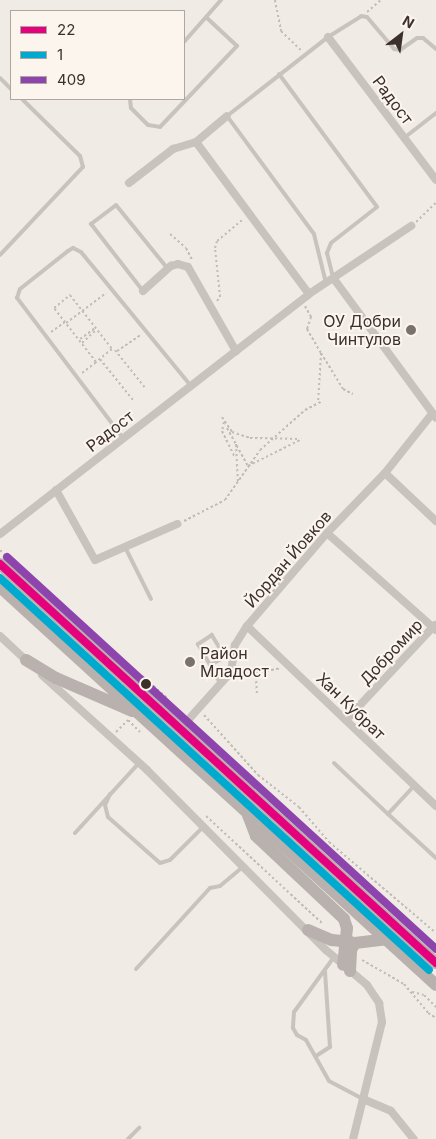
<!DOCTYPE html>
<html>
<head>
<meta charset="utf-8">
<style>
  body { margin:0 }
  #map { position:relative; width:436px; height:1139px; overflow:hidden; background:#f0ebe5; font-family:Inter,sans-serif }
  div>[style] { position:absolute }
  .path>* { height:2px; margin-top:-1px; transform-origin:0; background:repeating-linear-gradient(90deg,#c2bbb6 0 2.5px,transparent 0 5px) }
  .lane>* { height:4px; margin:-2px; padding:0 2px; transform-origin:2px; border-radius:2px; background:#c9c3be }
  .street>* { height:8px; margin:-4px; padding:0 4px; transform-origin:4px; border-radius:4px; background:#c9c3be }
  .primary>* { height:12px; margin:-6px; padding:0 6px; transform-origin:6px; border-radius:6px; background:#b8b1ad }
  .bus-1>* { height:8px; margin:-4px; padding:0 4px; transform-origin:4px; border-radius:4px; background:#e5007d }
  .bus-2>* { height:8px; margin:-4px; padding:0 4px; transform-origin:4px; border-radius:4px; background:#00a9ce }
  .bus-3>* { height:8px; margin:-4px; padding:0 4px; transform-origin:4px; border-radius:4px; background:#8e44ad }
  .dots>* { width:14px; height:14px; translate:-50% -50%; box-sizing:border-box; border:2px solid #fbf5ee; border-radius:50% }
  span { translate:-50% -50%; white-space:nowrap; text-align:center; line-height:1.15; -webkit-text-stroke:4px #fbf5ee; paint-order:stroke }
  .street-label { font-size:16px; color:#3b302b }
  .poi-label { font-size:16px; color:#3b302b }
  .right { translate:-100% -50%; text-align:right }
  .left { translate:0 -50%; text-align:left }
  .legend { position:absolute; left:10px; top:10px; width:175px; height:90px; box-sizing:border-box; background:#fbf5ee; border:1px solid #aea6a0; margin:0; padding:6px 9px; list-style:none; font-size:15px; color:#3b302b }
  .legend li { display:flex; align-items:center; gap:10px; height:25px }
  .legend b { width:25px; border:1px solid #aea6a0 }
  .north { position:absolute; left:376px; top:10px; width:50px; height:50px; -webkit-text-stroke:4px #fbf5ee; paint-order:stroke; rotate:30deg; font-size:14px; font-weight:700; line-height:20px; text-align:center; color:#3b302b }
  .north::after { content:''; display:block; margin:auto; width:18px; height:22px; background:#3b302b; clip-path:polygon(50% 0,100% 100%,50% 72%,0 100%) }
</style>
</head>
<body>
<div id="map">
  <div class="path">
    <div style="left:275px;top:0;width:32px;rotate:79deg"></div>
    <div style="left:281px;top:31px;width:29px;rotate:44deg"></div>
    <div style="left:367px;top:12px;width:18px;rotate:-41deg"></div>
    <div style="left:416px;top:222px;width:28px;rotate:-44deg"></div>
    <div style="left:170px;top:234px;width:21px;rotate:41deg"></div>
    <div style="left:186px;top:248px;width:13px;rotate:63deg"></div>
    <div style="left:70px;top:295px;width:68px;rotate:52.1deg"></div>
    <div style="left:112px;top:349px;width:21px;rotate:141deg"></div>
    <div style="left:96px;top:362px;width:68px;rotate:-127.9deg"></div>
    <div style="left:54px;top:308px;width:21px;rotate:-39deg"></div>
    <div style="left:217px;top:301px;width:5px;rotate:-53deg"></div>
    <div style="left:220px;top:297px;width:49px;rotate:-95.8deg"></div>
    <div style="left:215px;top:248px;width:7px;rotate:-74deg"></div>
    <div style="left:217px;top:241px;width:34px;rotate:-40deg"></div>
    <div style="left:305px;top:306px;width:13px;rotate:61deg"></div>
    <div style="left:311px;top:317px;width:13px;rotate:108deg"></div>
    <div style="left:307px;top:329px;width:28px;rotate:60deg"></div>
    <div style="left:321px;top:353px;width:50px;rotate:93.4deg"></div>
    <div style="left:66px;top:323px;width:50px;rotate:-36.9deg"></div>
    <div style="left:51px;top:332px;width:17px;rotate:-36deg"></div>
    <div style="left:80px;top:339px;width:19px;rotate:-36deg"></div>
    <div style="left:82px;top:343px;width:19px;rotate:-43deg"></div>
    <div style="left:115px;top:350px;width:50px;rotate:51.5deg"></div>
    <div style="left:117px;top:351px;width:29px;rotate:-34deg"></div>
    <div style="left:321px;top:353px;width:42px;rotate:58.6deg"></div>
    <div style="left:343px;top:389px;width:11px;rotate:27deg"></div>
    <div style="left:100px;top:359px;width:53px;rotate:51.2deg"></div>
    <div style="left:82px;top:373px;width:18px;rotate:-38deg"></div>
    <div style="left:222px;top:417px;width:18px;rotate:56deg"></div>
    <div style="left:232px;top:432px;width:19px;rotate:18deg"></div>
    <div style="left:250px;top:438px;width:50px;rotate:1.1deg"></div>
    <div style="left:224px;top:422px;width:9px;rotate:103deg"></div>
    <div style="left:222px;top:431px;width:28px;rotate:64deg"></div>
    <div style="left:227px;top:428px;width:43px;rotate:61.1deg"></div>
    <div style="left:248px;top:466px;width:60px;rotate:-26.6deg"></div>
    <div style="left:236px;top:444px;width:37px;rotate:87deg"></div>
    <div style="left:184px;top:521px;width:46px;rotate:-27.1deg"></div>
    <div style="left:225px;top:500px;width:61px;rotate:-55deg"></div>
    <div style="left:260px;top:450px;width:60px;rotate:-41.6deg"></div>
    <div style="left:305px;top:410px;width:20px;rotate:-27deg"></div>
    <div style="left:0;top:550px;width:7px;rotate:45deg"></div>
    <div style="left:256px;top:676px;width:18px;rotate:87deg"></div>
    <div style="left:140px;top:677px;width:2px;rotate:-27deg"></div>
    <div style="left:142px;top:676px;width:35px;rotate:41deg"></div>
    <div style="left:168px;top:699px;width:3px;rotate:135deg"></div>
    <div style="left:237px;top:677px;width:45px;rotate:-11.6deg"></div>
    <div style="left:204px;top:715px;width:81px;rotate:48deg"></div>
    <div style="left:258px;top:775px;width:52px;rotate:38deg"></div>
    <div style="left:299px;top:807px;width:46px;rotate:49.4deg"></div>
    <div style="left:329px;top:842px;width:140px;rotate:40.4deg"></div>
    <div style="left:116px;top:732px;width:17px;rotate:-45deg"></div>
    <div style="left:128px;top:720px;width:17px;rotate:45deg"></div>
    <div style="left:206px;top:816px;width:158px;rotate:42.7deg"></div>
    <div style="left:362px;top:960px;width:48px;rotate:29.7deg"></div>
    <div style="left:404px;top:984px;width:38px;rotate:50deg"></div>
    <div style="left:428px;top:1013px;width:9px;rotate:32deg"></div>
    <div style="left:412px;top:992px;width:12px;rotate:14deg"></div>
    <div style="left:424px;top:995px;width:17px;rotate:45deg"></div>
  </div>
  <div class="lane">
    <div style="left:184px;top:42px;width:56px;rotate:-48.6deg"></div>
    <div style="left:279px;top:74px;width:165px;rotate:53.6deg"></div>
    <div style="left:377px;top:207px;width:58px;rotate:142deg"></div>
    <div style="left:331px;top:243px;width:11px;rotate:112deg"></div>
    <div style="left:327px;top:253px;width:25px;rotate:76deg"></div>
    <div style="left:0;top:78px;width:16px;rotate:45deg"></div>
    <div style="left:130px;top:99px;width:9px;rotate:84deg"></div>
    <div style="left:131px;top:108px;width:24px;rotate:45deg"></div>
    <div style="left:148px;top:125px;width:12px;rotate:9deg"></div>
    <div style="left:160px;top:127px;width:112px;rotate:-46.5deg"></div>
    <div style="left:237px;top:46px;width:41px;rotate:-137deg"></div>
    <div style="left:404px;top:138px;width:41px;rotate:-38deg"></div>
    <div style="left:0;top:255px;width:121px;rotate:-46.7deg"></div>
    <div style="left:83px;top:167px;width:11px;rotate:-105deg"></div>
    <div style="left:80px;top:156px;width:81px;rotate:-135.5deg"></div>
    <div style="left:326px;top:283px;width:50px;rotate:-103.8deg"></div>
    <div style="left:314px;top:234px;width:147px;rotate:-126.4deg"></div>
    <div style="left:227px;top:116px;width:128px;rotate:-38deg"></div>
    <div style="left:328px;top:37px;width:39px;rotate:-32deg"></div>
    <div style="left:361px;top:16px;width:6px;rotate:9deg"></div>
    <div style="left:367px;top:17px;width:42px;rotate:49.8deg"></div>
    <div style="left:394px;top:49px;width:6px;rotate:9deg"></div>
    <div style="left:400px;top:50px;width:21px;rotate:-35deg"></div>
    <div style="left:417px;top:38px;width:6px"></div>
    <div style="left:423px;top:38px;width:17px;rotate:40deg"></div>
    <div style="left:143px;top:291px;width:85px;rotate:-127.8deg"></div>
    <div style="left:91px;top:224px;width:31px;rotate:-37deg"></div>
    <div style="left:116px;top:205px;width:82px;rotate:50.9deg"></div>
    <div style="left:123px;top:438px;width:176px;rotate:-127.1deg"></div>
    <div style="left:17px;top:298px;width:9px;rotate:-72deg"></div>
    <div style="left:20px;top:289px;width:61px;rotate:-38.4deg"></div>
    <div style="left:68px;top:251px;width:6px;rotate:-31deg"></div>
    <div style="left:73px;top:248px;width:9px;rotate:27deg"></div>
    <div style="left:81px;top:252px;width:173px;rotate:50.6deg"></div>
    <div style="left:125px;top:547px;width:58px;rotate:63.4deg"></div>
    <div style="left:210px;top:665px;width:17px;rotate:-28deg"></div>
    <div style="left:225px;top:657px;width:26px;rotate:-121deg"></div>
    <div style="left:212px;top:635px;width:17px;rotate:147deg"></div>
    <div style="left:198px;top:644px;width:24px;rotate:60deg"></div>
    <div style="left:210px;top:665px;width:21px;rotate:61deg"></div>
    <div style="left:334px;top:763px;width:74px;rotate:43.4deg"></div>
    <div style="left:414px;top:786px;width:38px;rotate:133deg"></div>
    <div style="left:388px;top:814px;width:65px;rotate:42.5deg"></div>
    <div style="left:110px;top:794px;width:12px;rotate:114deg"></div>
    <div style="left:105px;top:805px;width:12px;rotate:76deg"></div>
    <div style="left:108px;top:817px;width:69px;rotate:41.5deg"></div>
    <div style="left:160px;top:863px;width:10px;rotate:-17deg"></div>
    <div style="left:170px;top:860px;width:48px;rotate:-45deg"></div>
    <div style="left:75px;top:833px;width:95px;rotate:-47.6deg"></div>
    <div style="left:334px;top:957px;width:68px;rotate:126deg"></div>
    <div style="left:294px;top:1012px;width:16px;rotate:94deg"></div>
    <div style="left:293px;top:1028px;width:8px;rotate:60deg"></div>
    <div style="left:297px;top:1035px;width:10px;rotate:29deg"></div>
    <div style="left:306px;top:1040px;width:47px;rotate:60.7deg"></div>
    <div style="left:329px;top:1081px;width:38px;rotate:28deg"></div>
    <div style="left:136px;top:969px;width:110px;rotate:-47.6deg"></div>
    <div style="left:210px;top:888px;width:10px;rotate:-11deg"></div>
    <div style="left:220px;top:886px;width:30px;rotate:-40deg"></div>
    <div style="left:316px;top:1056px;width:17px;rotate:-33deg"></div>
    <div style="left:330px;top:1047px;width:76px;rotate:-93.8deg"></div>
    <div style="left:128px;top:1139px;width:16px;rotate:-45deg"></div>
  </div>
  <div class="street">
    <div style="left:328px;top:37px;width:179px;rotate:52.9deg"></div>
    <div style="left:196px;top:142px;width:189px;rotate:53.4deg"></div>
    <div style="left:129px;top:183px;width:56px;rotate:-37.7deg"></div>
    <div style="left:173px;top:149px;width:24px;rotate:-17deg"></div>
    <div style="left:196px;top:142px;width:40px;rotate:-40deg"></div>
    <div style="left:334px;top:279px;width:172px;rotate:53.7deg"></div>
    <div style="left:143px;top:291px;width:38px;rotate:-42deg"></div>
    <div style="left:171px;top:266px;width:7px;rotate:-16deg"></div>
    <div style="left:178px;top:264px;width:10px;rotate:17deg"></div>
    <div style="left:188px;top:267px;width:97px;rotate:60.3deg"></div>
    <div style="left:385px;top:473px;width:70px;rotate:43.3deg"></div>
    <div style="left:56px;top:490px;width:80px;rotate:60.9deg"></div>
    <div style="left:95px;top:560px;width:90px;rotate:-23.7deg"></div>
    <div style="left:327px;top:533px;width:146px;rotate:41.7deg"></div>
    <div style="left:0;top:534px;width:391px;rotate:-37.8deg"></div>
    <div style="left:309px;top:294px;width:123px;rotate:-33.7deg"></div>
    <div style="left:247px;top:626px;width:261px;rotate:43.6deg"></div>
    <div style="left:0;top:636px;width:38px;rotate:43deg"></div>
    <div style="left:42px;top:675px;width:142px;rotate:42.1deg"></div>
    <div style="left:147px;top:770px;width:254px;rotate:45.2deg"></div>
    <div style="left:326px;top:950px;width:54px;rotate:40.5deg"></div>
    <div style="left:367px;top:985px;width:22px;rotate:56deg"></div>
    <div style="left:379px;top:1003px;width:19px;rotate:81deg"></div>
    <div style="left:382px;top:1022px;width:121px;rotate:103.9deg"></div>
    <div style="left:346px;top:720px;width:130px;rotate:-46.9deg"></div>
    <div style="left:180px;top:729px;width:76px;rotate:-48.2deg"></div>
    <div style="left:231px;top:672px;width:27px;rotate:-82deg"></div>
    <div style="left:235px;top:645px;width:22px;rotate:-58deg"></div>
    <div style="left:247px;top:626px;width:123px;rotate:-49.3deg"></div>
    <div style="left:327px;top:533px;width:83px;rotate:-46deg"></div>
    <div style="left:385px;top:473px;width:75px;rotate:-51.5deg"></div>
    <div style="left:363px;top:1099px;width:30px;rotate:23deg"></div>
    <div style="left:391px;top:1111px;width:36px;rotate:51deg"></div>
  </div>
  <div class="primary">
    <div style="left:0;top:564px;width:591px;rotate:42.46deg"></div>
    <div style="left:0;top:587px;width:590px;rotate:42.39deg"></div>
    <div style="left:26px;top:660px;width:35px;rotate:31deg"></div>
    <div style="left:56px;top:678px;width:83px;rotate:23.5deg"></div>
    <div style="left:248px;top:815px;width:22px;rotate:69deg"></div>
    <div style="left:256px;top:836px;width:121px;rotate:43.3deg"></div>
    <div style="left:344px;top:919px;width:9px;rotate:72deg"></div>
    <div style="left:347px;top:928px;width:37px;rotate:96deg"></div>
    <div style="left:308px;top:930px;width:26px;rotate:23deg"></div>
    <div style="left:332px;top:940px;width:19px;rotate:6deg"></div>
    <div style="left:350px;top:971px;width:21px;rotate:-87deg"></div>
    <div style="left:351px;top:950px;width:8px;rotate:-60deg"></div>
    <div style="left:355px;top:943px;width:31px;rotate:-7deg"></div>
  </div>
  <div class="bus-1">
    <div style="left:0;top:564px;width:591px;rotate:42.46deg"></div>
  </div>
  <div class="bus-2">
    <div style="left:0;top:578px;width:581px;rotate:42.42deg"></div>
  </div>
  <div class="bus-3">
    <div style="left:7px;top:557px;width:581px;rotate:42.42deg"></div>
  </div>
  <div class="dots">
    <div style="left:411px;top:330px;background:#7a716c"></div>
    <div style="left:190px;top:662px;background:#7a716c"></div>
    <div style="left:146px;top:684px;background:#3b302b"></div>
  </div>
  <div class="street-label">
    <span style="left:393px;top:100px;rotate:53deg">Радост</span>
    <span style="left:110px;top:431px;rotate:-38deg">Радост</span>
    <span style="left:288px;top:559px;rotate:-49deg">Йордан Йовков</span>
    <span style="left:391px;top:652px;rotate:-47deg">Добромир</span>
    <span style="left:351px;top:706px;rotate:44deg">Хан Кубрат</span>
  </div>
  <div class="poi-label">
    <span class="right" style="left:401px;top:330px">ОУ Добри<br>Чинтулов</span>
    <span class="left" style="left:200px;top:662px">Район<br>Младост</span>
  </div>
  <ul class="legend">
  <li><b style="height:6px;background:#e5007d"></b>22</li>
  <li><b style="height:6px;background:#00a9ce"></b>1</li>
  <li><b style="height:6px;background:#8e44ad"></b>409</li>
  </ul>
  <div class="north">N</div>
</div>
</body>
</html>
